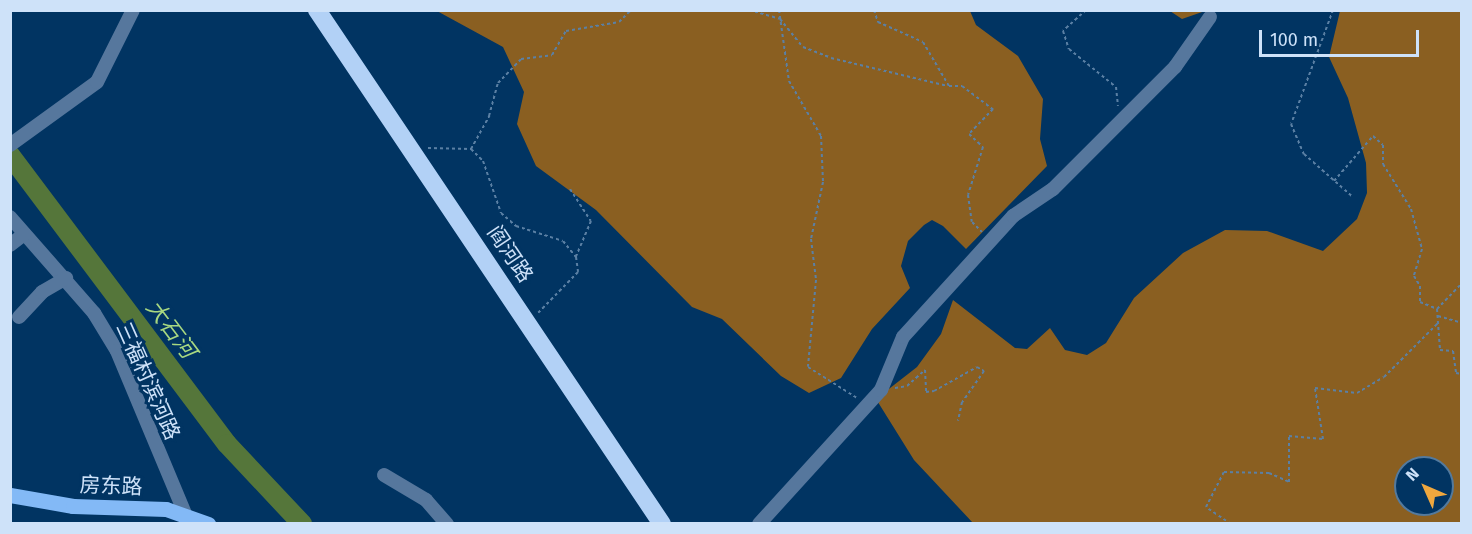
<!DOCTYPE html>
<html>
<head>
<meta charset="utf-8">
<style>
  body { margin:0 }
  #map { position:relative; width:1472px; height:534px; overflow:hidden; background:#013462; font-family:"Fira Sans","Noto Sans SC",sans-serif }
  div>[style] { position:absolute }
  .forest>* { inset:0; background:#8a5f21 }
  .river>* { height:20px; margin:-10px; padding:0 10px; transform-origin:10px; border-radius:10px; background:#55763a }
  .path>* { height:2px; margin-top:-1px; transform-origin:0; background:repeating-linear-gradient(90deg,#5b80a4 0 3px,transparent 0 6px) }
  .minor>* { height:14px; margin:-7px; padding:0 7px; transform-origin:7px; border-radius:7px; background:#56779d }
  .major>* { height:15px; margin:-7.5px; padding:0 7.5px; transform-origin:7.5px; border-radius:7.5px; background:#83b9f6 }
  .highway>* { height:18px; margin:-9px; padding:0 9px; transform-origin:9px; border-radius:9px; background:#b2d1f6 }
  span { translate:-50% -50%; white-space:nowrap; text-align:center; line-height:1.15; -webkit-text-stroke:6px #013462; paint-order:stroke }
  .street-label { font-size:21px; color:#cee2f9 }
  .water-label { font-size:22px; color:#a8d881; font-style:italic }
  .frame { position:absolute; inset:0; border:12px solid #cee2f9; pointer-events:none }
  .north { position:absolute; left:1394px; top:456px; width:60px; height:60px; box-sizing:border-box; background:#013462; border:2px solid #537a9e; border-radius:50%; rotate:315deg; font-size:16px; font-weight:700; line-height:24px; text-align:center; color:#cee2f9 }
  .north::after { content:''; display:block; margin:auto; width:21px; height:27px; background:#efa73e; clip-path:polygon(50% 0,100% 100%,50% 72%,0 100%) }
  .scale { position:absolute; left:1259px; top:30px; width:160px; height:27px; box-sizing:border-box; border:3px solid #cee2f9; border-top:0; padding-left:8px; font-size:18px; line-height:21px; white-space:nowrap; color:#cee2f9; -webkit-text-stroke:4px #013462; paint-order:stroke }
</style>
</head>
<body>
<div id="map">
  <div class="forest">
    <div style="clip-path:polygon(437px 11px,970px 11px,976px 25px,1018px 56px,1043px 99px,1040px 139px,1047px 166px,966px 249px,943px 226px,932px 220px,924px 225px,908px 241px,901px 266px,910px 288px,872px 329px,841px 378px,809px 393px,781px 376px,722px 319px,692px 307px,596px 210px,536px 166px,517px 124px,524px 92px,503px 47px)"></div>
    <div style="clip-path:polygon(1170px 11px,1205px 11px,1182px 19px)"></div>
    <div style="clip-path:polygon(evenodd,1340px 11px,1461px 11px,1461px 523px,973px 523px,914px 460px,876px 399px,917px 367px,941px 334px,953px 300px,1015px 348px,1027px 349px,1050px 328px,1065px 350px,1087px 355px,1106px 343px,1134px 298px,1183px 253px,1225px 230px,1267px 231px,1323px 251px,1357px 219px,1367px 193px,1366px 163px,1348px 98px,1329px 57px,1340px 11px,1406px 468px,1442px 468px,1442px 504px,1406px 504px,1406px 468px)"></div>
  </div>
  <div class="river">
    <div style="left:10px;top:155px;width:361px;rotate:53.1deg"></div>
    <div style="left:227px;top:444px;width:110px;rotate:46.8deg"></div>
  </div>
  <div class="path">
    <div style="left:702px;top:10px;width:10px"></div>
    <div style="left:749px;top:10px;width:32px;rotate:16deg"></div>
    <div style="left:780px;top:19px;width:36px;rotate:51deg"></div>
    <div style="left:803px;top:47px;width:30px;rotate:21deg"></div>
    <div style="left:831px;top:58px;width:120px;rotate:13.5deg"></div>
    <div style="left:779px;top:10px;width:72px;rotate:82deg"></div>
    <div style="left:789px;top:81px;width:64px;rotate:59.8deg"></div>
    <div style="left:821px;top:136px;width:46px;rotate:87.5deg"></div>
    <div style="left:823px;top:182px;width:58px;rotate:101.9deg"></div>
    <div style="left:811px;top:239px;width:41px;rotate:83deg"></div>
    <div style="left:816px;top:280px;width:87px;rotate:95.3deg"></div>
    <div style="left:808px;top:367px;width:58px;rotate:32.3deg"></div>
    <div style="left:874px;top:10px;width:13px;rotate:72deg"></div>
    <div style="left:878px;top:22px;width:49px;rotate:24deg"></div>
    <div style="left:923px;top:42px;width:51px;rotate:59.4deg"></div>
    <div style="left:949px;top:86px;width:13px"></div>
    <div style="left:962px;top:86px;width:39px;rotate:37deg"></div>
    <div style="left:993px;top:109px;width:35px;rotate:134deg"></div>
    <div style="left:969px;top:134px;width:19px;rotate:43deg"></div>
    <div style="left:983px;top:147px;width:50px;rotate:107.4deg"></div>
    <div style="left:968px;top:195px;width:27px;rotate:82deg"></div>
    <div style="left:972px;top:222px;width:14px;rotate:45deg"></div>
    <div style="left:1086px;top:10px;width:31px;rotate:138deg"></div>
    <div style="left:1063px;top:31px;width:19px;rotate:72deg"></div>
    <div style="left:1069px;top:49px;width:60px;rotate:39deg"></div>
    <div style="left:1116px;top:87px;width:19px;rotate:84deg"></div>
    <div style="left:1333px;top:10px;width:121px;rotate:110.2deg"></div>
    <div style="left:1291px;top:124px;width:33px;rotate:67deg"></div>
    <div style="left:1304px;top:154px;width:65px;rotate:41.3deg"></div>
    <div style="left:428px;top:148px;width:43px;rotate:1.3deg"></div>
    <div style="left:471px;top:149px;width:17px;rotate:45deg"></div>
    <div style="left:483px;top:161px;width:55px;rotate:70.9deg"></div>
    <div style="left:501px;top:213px;width:20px;rotate:41deg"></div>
    <div style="left:516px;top:226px;width:49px;rotate:17.7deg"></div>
    <div style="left:563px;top:241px;width:21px;rotate:51deg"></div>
    <div style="left:576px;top:257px;width:15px;rotate:82deg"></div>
    <div style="left:578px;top:272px;width:57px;rotate:134.3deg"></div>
    <div style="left:471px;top:149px;width:38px;rotate:-61deg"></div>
    <div style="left:489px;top:116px;width:34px;rotate:-75deg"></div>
    <div style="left:498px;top:83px;width:33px;rotate:-46deg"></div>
    <div style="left:521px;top:59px;width:31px;rotate:-7deg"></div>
    <div style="left:552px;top:55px;width:28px;rotate:-60deg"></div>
    <div style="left:566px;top:31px;width:54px;rotate:-9.6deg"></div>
    <div style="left:619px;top:22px;width:17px;rotate:-45deg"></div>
    <div style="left:1334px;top:181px;width:60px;rotate:-49.1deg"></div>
    <div style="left:1373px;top:136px;width:13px;rotate:42deg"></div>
    <div style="left:1383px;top:145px;width:19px;rotate:90deg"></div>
    <div style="left:1383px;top:164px;width:53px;rotate:58.1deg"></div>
    <div style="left:1411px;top:209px;width:41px;rotate:74.6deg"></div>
    <div style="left:1422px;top:249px;width:28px;rotate:107deg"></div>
    <div style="left:1414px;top:276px;width:12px;rotate:59deg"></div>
    <div style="left:1420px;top:286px;width:16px;rotate:90deg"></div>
    <div style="left:1420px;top:302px;width:18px;rotate:22deg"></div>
    <div style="left:1437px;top:309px;width:41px;rotate:85.8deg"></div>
    <div style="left:1440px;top:350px;width:13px;rotate:4deg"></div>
    <div style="left:1453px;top:351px;width:22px;rotate:82deg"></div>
    <div style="left:1456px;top:373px;width:6px;rotate:9deg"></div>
    <div style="left:570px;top:189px;width:38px;rotate:57deg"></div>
    <div style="left:591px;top:221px;width:39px;rotate:113deg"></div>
    <div style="left:1437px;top:309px;width:36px;rotate:-46deg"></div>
    <div style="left:1438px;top:316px;width:25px;rotate:16deg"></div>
    <div style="left:895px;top:388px;width:12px;rotate:-9deg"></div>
    <div style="left:907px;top:386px;width:24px;rotate:-42deg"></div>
    <div style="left:925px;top:370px;width:22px;rotate:87deg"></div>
    <div style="left:926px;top:392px;width:8px;rotate:-7deg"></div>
    <div style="left:934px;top:391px;width:49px;rotate:-29.2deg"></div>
    <div style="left:977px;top:367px;width:8px;rotate:30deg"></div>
    <div style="left:984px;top:371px;width:38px;rotate:125deg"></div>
    <div style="left:962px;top:402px;width:19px;rotate:102deg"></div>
    <div style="left:1231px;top:524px;width:30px;rotate:-146deg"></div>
    <div style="left:1206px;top:507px;width:39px;rotate:-63deg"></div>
    <div style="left:1224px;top:472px;width:45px;rotate:1.3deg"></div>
    <div style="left:1269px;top:473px;width:22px;rotate:24deg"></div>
    <div style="left:1289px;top:482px;width:46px;rotate:-90deg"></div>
    <div style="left:1289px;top:436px;width:34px;rotate:5deg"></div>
    <div style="left:1323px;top:439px;width:52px;rotate:-98.9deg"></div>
    <div style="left:1315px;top:388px;width:42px;rotate:6.8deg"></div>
    <div style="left:1357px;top:393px;width:31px;rotate:-31deg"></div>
    <div style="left:1384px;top:377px;width:78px;rotate:-45deg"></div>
  </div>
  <div class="minor">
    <div style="left:10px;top:145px;width:107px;rotate:-35.9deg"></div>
    <div style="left:97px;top:82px;width:80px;rotate:-63.4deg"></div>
    <div style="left:10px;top:217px;width:128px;rotate:48.8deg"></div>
    <div style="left:94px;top:313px;width:44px;rotate:58.8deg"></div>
    <div style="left:117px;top:351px;width:179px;rotate:67.3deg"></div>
    <div style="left:10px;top:245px;width:18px;rotate:-38deg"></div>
    <div style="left:19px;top:317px;width:34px;rotate:-47deg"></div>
    <div style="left:42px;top:292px;width:28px;rotate:-30deg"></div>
    <div style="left:384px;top:475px;width:49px;rotate:30.8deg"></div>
    <div style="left:426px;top:500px;width:32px;rotate:49deg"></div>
    <div style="left:759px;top:524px;width:181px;rotate:-47.7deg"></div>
    <div style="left:881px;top:390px;width:57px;rotate:-67.5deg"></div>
    <div style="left:903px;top:337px;width:164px;rotate:-47.7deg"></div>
    <div style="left:1013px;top:216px;width:48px;rotate:-34deg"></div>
    <div style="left:1053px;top:189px;width:173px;rotate:-45deg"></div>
    <div style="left:1175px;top:67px;width:61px;rotate:-55deg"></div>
  </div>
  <div class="major">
    <div style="left:10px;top:495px;width:64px;rotate:9.9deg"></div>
    <div style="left:73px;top:506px;width:93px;rotate:1.8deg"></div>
    <div style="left:166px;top:509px;width:45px;rotate:19.7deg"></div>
  </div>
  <div class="highway">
    <div style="left:317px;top:10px;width:619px;rotate:56.13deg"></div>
  </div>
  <div class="street-label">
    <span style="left:510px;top:254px;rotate:56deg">阎河路</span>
    <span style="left:148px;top:381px;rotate:66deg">三福村滨河路</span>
    <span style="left:111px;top:486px;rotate:2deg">房东路</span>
  </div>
  <div class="water-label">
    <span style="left:171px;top:329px;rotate:53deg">大石河</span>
  </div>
  <div class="frame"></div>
  <div class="north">N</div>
  <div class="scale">100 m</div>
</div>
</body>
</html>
